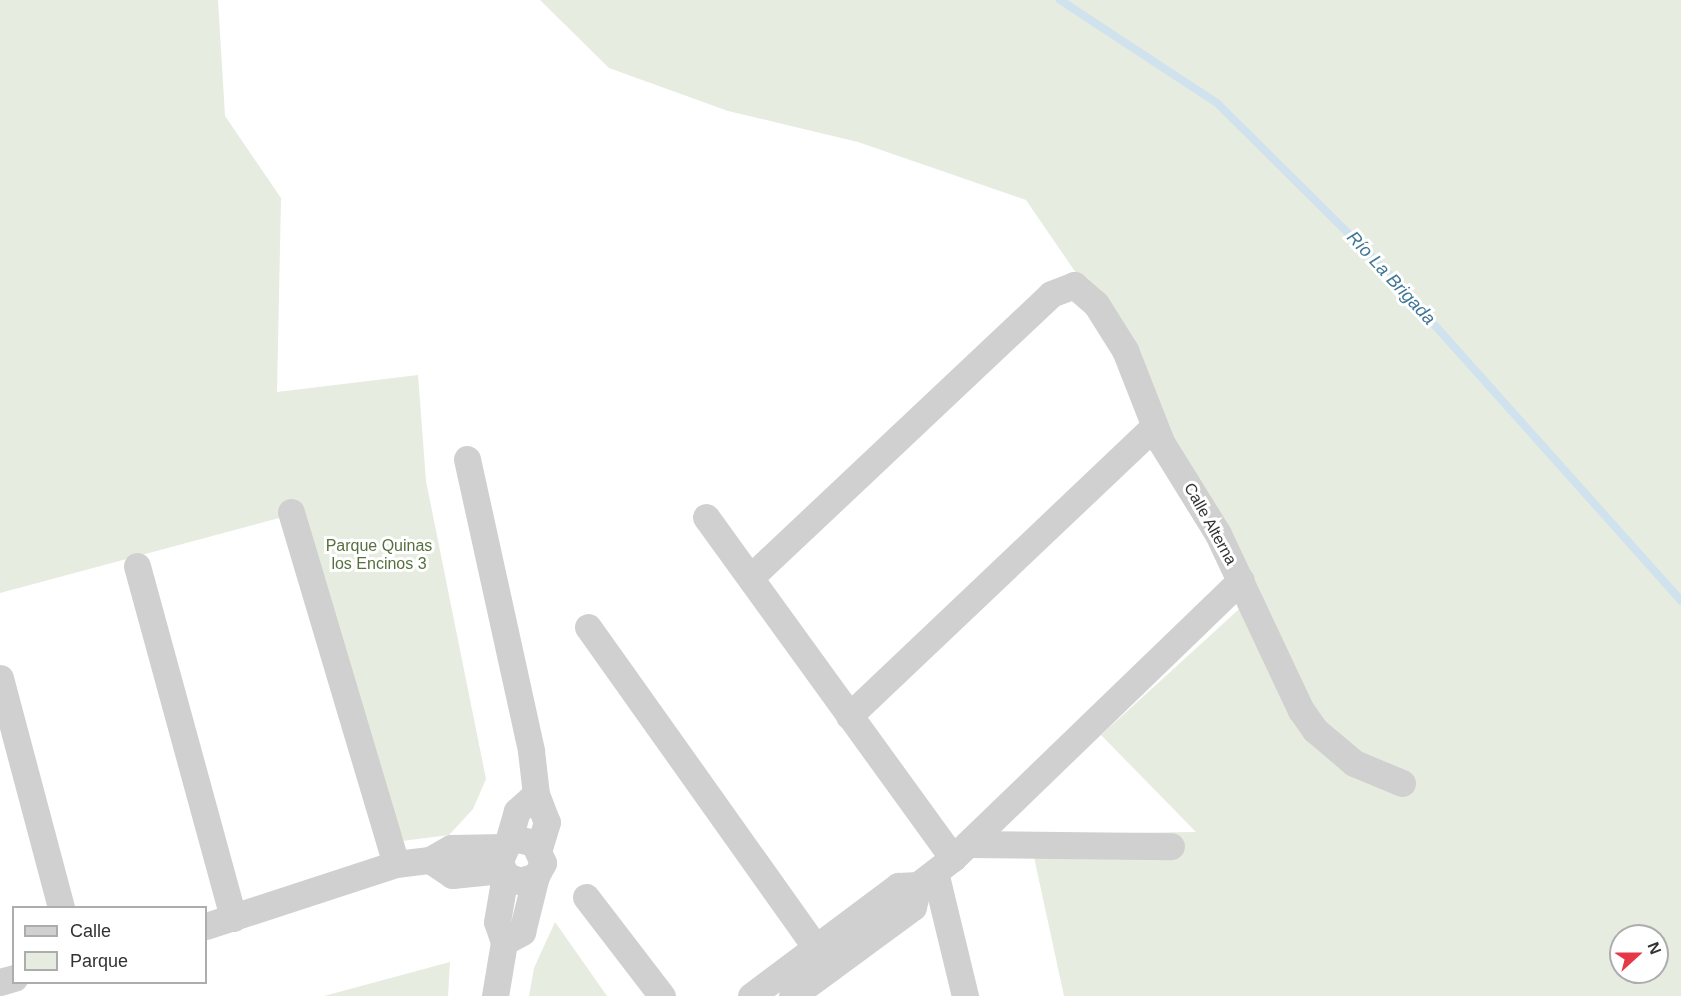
<!DOCTYPE html>
<html>
<head>
<meta charset="utf-8">
<style>
  body { margin:0 }
  #map { position:relative; width:1681px; height:996px; overflow:hidden; background:#fff; font-family:Helvetica,sans-serif }
  div>[style] { position:absolute }
  .green>* { inset:0; background:#e6ecdf }
  .stream>* { height:8px; margin:-4px; padding:0 4px; transform-origin:4px; border-radius:4px; background:#cfe2ee }
  .minor>* { height:27px; margin:-13.5px; padding:0 13.5px; transform-origin:13.5px; border-radius:13.5px; background:#d0d0d0 }
  span { translate:-50% -50%; white-space:nowrap; text-align:center; line-height:1.15; -webkit-text-stroke:6px #fff; paint-order:stroke }
  .street-label { font-size:16px; color:#333 }
  .park-label { font-size:16px; color:#56703f }
  .water-label { font-size:18px; color:#3f7597; font-style:italic }
  .legend { position:absolute; left:12px; top:906px; width:195px; height:78px; box-sizing:border-box; background:#fff; border:2px solid #adadad; margin:0; padding:8px 10px; list-style:none; font-size:18px; color:#333 }
  .legend li { display:flex; align-items:center; gap:12px; height:30px }
  .legend b { width:30px; border:2px solid #adadad }
  .north { position:absolute; left:1609px; top:924px; width:60px; height:60px; box-sizing:border-box; background:#fff; border:2px solid #adadad; border-radius:50%; rotate:69deg; font-size:16px; font-weight:700; line-height:24px; text-align:center; color:#333 }
  .north::after { content:''; display:block; margin:auto; width:21px; height:27px; background:#e63946; clip-path:polygon(50% 0,100% 100%,50% 72%,0 100%) }
</style>
</head>
<body>
<div id="map">
  <div class="green">
    <div style="clip-path:polygon(0 0,218px 0,225px 116px,281px 198px,277px 392px,418px 375px,426px 481px,486px 779px,473px 809px,449px 835px,402px 841px,385px 820px,305px 511px,0 593px)"></div>
    <div style="clip-path:polygon(evenodd,540px 0,1681px 0,1681px 996px,1064px 996px,1029px 834px,1196px 832px,1101px 735px,1248px 601px,1126px 346px,1026px 200px,858px 142px,728px 111px,609px 68px,540px 0,1621px 936px,1657px 936px,1657px 972px,1621px 972px,1621px 936px)"></div>
    <div style="clip-path:polygon(555px 922px,607px 996px,529px 996px,534px 968px)"></div>
    <div style="clip-path:polygon(450px 962px,448px 996px,324px 996px)"></div>
  </div>
  <div class="stream">
    <div style="left:1060px;top:0;width:188px;rotate:33.3deg"></div>
    <div style="left:1217px;top:103px;width:243px;rotate:44.8deg"></div>
    <div style="left:1389px;top:274px;width:438px;rotate:48.2deg"></div>
  </div>
  <div class="minor">
    <div style="left:467px;top:459px;width:299px;rotate:77.6deg"></div>
    <div style="left:531px;top:751px;width:43px;rotate:83.4deg"></div>
    <div style="left:536px;top:794px;width:30px;rotate:69deg"></div>
    <div style="left:547px;top:822px;width:27px;rotate:107deg"></div>
    <div style="left:291px;top:512px;width:367px;rotate:73.4deg"></div>
    <div style="left:706px;top:517px;width:421px;rotate:54.1deg"></div>
    <div style="left:137px;top:566px;width:365px;rotate:74.7deg"></div>
    <div style="left:752px;top:576px;width:411px;rotate:-43.3deg"></div>
    <div style="left:1051px;top:294px;width:25px;rotate:-21deg"></div>
    <div style="left:1074px;top:285px;width:29px;rotate:41deg"></div>
    <div style="left:1096px;top:304px;width:54px;rotate:57.8deg"></div>
    <div style="left:1125px;top:350px;width:99px;rotate:68.6deg"></div>
    <div style="left:1161px;top:442px;width:108px;rotate:58.2deg"></div>
    <div style="left:1218px;top:534px;width:195px;rotate:64.8deg"></div>
    <div style="left:1301px;top:710px;width:24px;rotate:55deg"></div>
    <div style="left:1315px;top:730px;width:51px;rotate:40.2deg"></div>
    <div style="left:1354px;top:763px;width:52px;rotate:22.6deg"></div>
    <div style="left:588px;top:627px;width:418px;rotate:54.6deg"></div>
    <div style="left:0;top:678px;width:238px;rotate:75.1deg"></div>
    <div style="left:849px;top:716px;width:420px;rotate:-43.5deg"></div>
    <div style="left:508px;top:842px;width:32px;rotate:-74deg"></div>
    <div style="left:517px;top:811px;width:25px;rotate:-42deg"></div>
    <div style="left:968px;top:844px;width:203px;rotate:0.6deg"></div>
    <div style="left:430px;top:860px;width:27px;rotate:34deg"></div>
    <div style="left:452px;top:875px;width:50px;rotate:-5.7deg"></div>
    <div style="left:935px;top:872px;width:128px;rotate:76.4deg"></div>
    <div style="left:586px;top:897px;width:125px;rotate:52.5deg"></div>
    <div style="left:206px;top:926px;width:200px;rotate:-18.1deg"></div>
    <div style="left:396px;top:864px;width:34px;rotate:-7deg"></div>
    <div style="left:430px;top:860px;width:24px;rotate:-30deg"></div>
    <div style="left:451px;top:848px;width:53px;rotate:-1.1deg"></div>
    <div style="left:504px;top:942px;width:21px;rotate:-29deg"></div>
    <div style="left:522px;top:932px;width:58px;rotate:-76deg"></div>
    <div style="left:536px;top:876px;width:15px;rotate:-62deg"></div>
    <div style="left:543px;top:863px;width:22px;rotate:-114deg"></div>
    <div style="left:534px;top:843px;width:16px;rotate:-166deg"></div>
    <div style="left:518px;top:839px;width:10px;rotate:163deg"></div>
    <div style="left:508px;top:842px;width:21px;rotate:113deg"></div>
    <div style="left:500px;top:861px;width:15px;rotate:70deg"></div>
    <div style="left:505px;top:875px;width:16px;rotate:22deg"></div>
    <div style="left:520px;top:881px;width:17px;rotate:-17deg"></div>
    <div style="left:504px;top:942px;width:21px;rotate:-109deg"></div>
    <div style="left:497px;top:922px;width:48px;rotate:-80.3deg"></div>
    <div style="left:0;top:982px;width:15px;rotate:-16deg"></div>
    <div style="left:495px;top:996px;width:55px;rotate:-80.5deg"></div>
    <div style="left:751px;top:996px;width:184px;rotate:-36.8deg"></div>
    <div style="left:898px;top:886px;width:20px;rotate:-3deg"></div>
    <div style="left:918px;top:885px;width:44px;rotate:-37.6deg"></div>
    <div style="left:953px;top:858px;width:400px;rotate:-44deg"></div>
    <div style="left:792px;top:996px;width:150px;rotate:-36.3deg"></div>
    <div style="left:913px;top:907px;width:23px;rotate:-77deg"></div>
  </div>
  <div class="street-label">
    <span style="left:1210px;top:524px;rotate:61deg">Calle Alterna</span>
  </div>
  <div class="park-label">
    <span style="left:379px;top:555px">Parque Quinas<br>los Encinos 3</span>
  </div>
  <div class="water-label">
    <span style="left:1391px;top:278px;rotate:47deg">Río La Brigada</span>
  </div>
  <ul class="legend">
  <li><b style="height:8px;background:#d0d0d0"></b>Calle</li>
  <li><b style="height:16px;background:#e6ecdf"></b>Parque</li>
  </ul>
  <div class="north">N</div>
</div>
</body>
</html>
